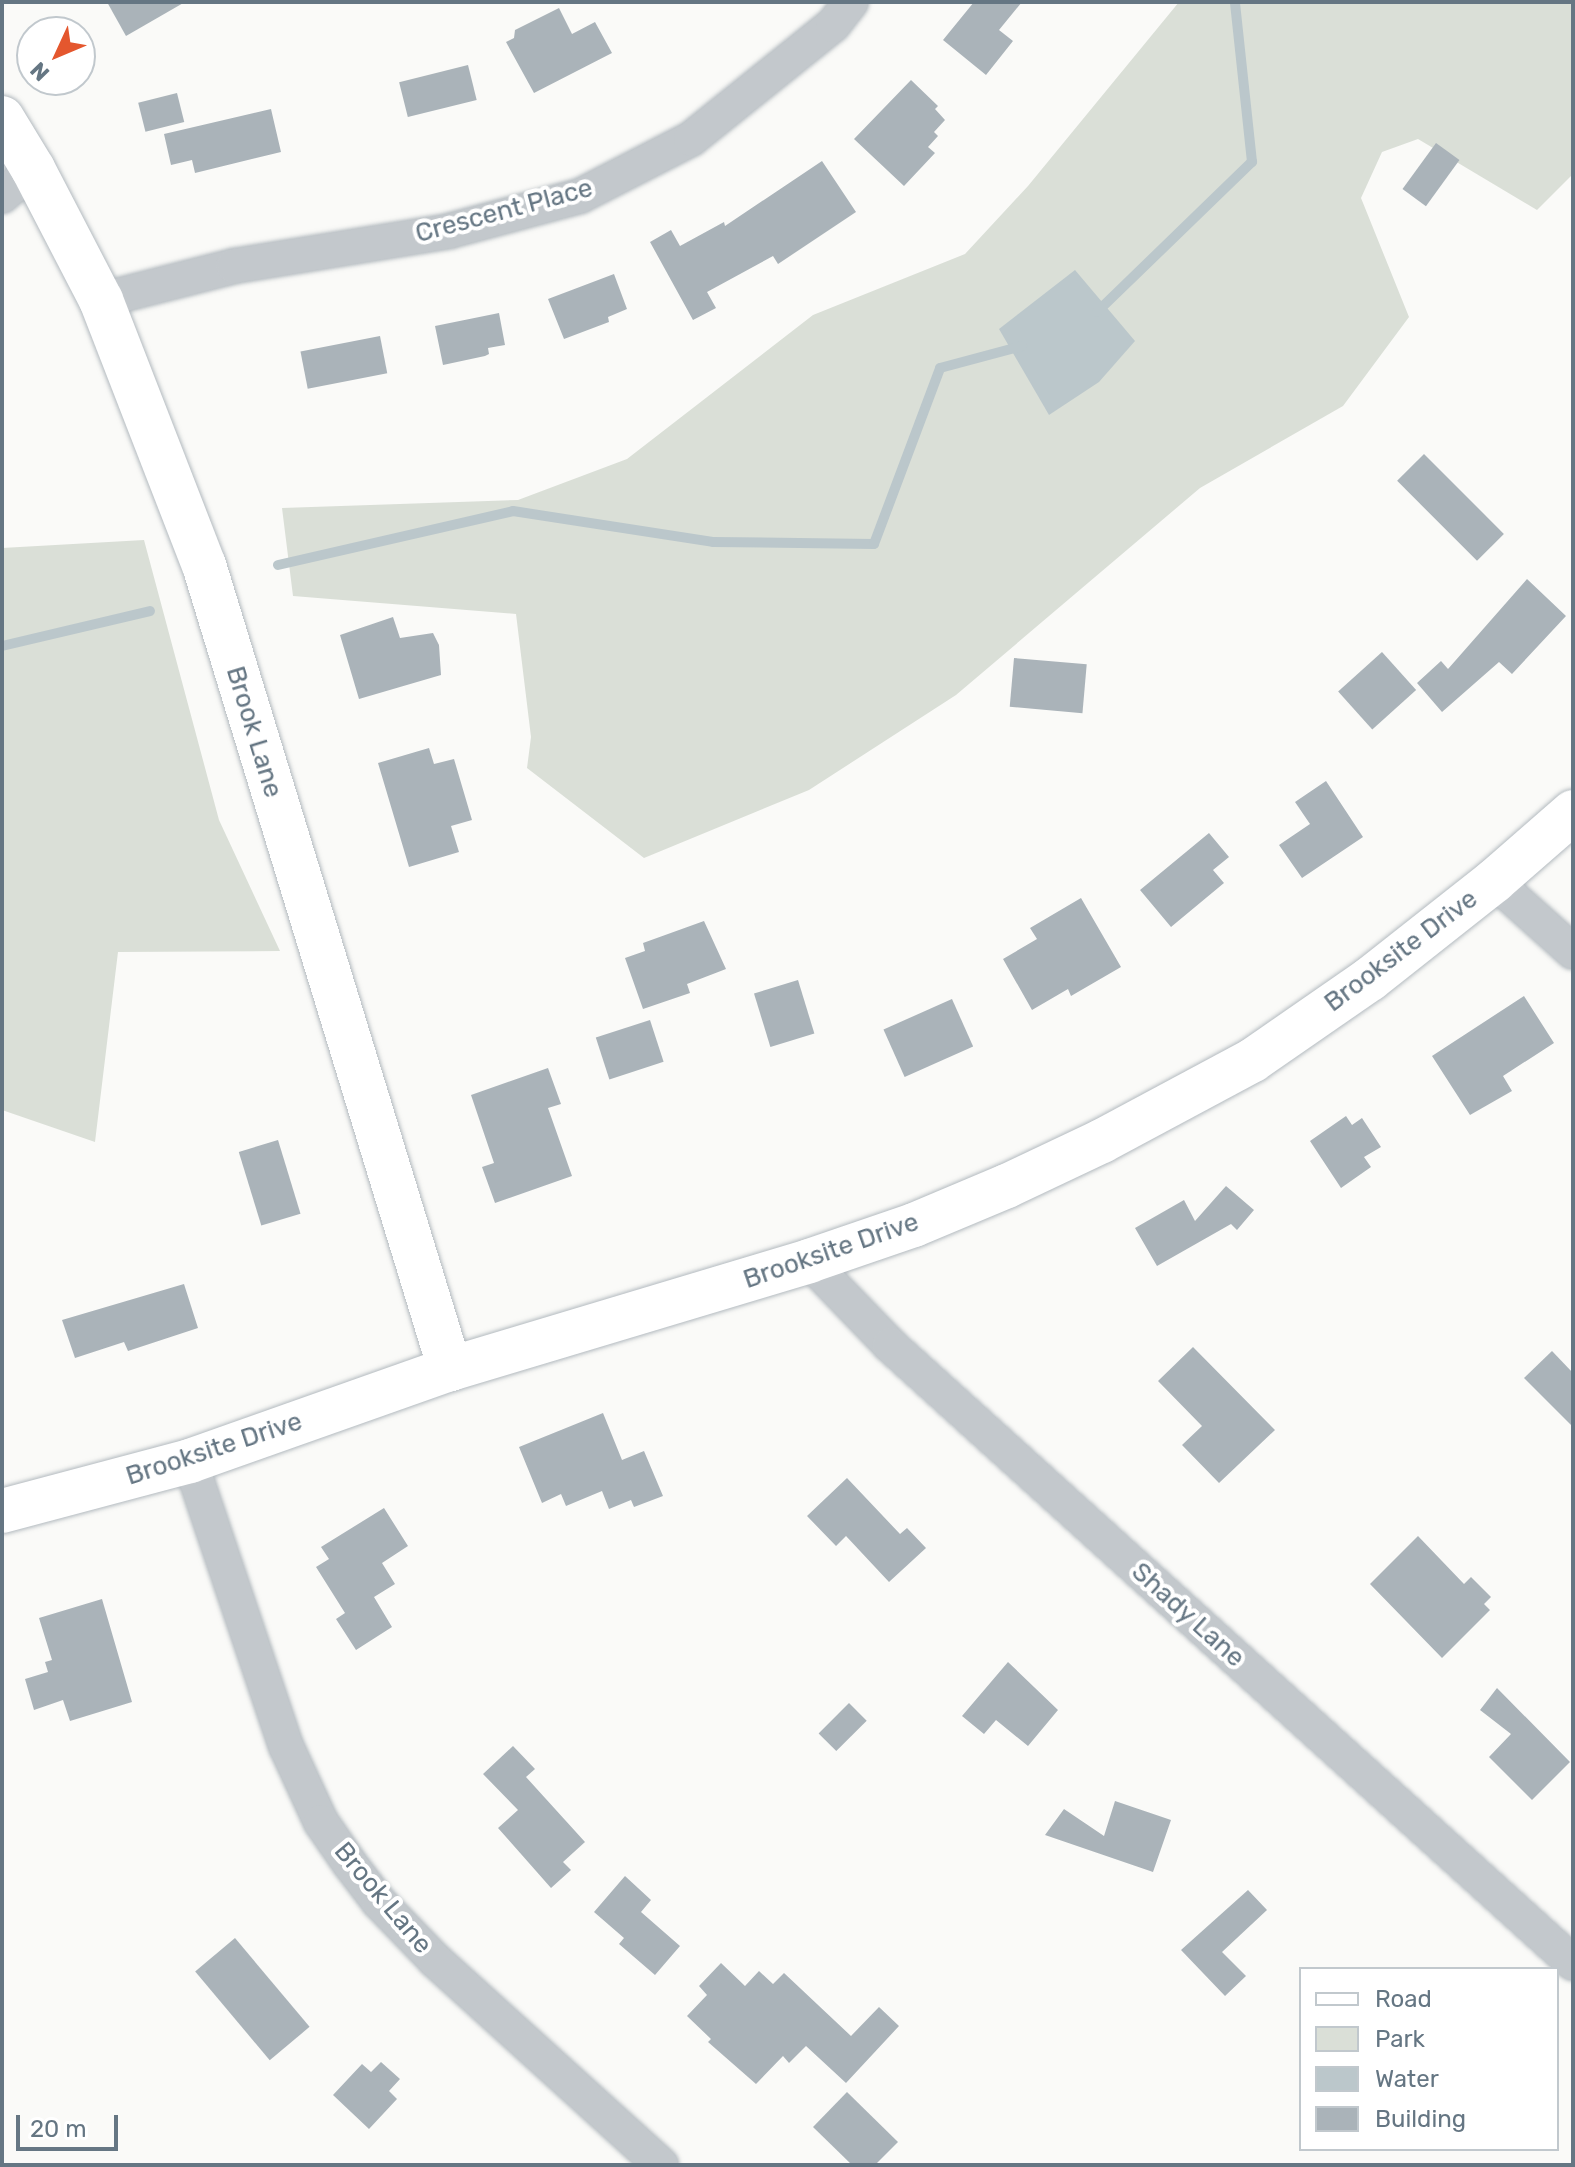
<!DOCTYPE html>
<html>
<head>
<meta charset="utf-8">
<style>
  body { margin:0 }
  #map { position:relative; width:1575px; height:2167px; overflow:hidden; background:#fafaf8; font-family:Rubik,sans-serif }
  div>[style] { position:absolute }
  .green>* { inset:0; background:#dadfd7 }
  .water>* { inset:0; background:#bbc7cb }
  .stream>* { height:10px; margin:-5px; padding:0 5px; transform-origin:5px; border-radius:5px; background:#bbc7cb }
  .building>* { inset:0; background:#aab3b9; transform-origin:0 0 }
  .roads { filter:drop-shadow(0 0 2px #b3babf) drop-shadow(0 0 2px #b3babf) }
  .street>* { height:34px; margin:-17px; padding:0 17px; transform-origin:17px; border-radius:17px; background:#c3c8cc }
  .secondary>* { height:44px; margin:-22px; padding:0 22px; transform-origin:22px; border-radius:22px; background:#fff }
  span { translate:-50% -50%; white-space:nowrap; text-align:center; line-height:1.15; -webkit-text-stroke:8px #fff; paint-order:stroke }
  .street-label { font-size:26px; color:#657683 }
  .frame { position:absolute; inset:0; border:4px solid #657683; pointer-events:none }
  .legend { position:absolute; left:1299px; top:1967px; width:260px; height:184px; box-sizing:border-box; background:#fff; border:2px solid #c1c8cd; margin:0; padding:10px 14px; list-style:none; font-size:24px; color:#657683 }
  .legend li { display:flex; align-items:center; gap:16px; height:40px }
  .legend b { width:40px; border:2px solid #c1c8cd }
  .north { position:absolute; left:16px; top:16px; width:80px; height:80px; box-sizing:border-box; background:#fff; border:2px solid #c1c8cd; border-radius:50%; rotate:226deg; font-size:22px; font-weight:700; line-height:32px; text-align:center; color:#657683 }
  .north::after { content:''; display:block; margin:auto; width:28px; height:36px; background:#e4572e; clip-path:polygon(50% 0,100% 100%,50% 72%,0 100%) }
  .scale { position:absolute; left:16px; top:2115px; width:102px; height:36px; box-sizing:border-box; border:4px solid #657683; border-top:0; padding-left:10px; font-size:24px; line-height:28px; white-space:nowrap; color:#657683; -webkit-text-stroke:6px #fff; paint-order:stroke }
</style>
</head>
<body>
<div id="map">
  <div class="green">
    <div style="clip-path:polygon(1179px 2px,1573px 2px,1573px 174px,1537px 210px,1418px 139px,1382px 152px,1361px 198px,1409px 317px,1343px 406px,1200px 488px,956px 695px,809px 790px,644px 858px,527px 768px,531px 737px,516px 614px,293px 596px,282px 508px,518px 500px,627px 459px,813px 315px,965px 254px,1028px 186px)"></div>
    <div style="clip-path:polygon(144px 540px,219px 820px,280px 951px,118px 952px,95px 1142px,2px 1110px,2px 548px)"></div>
  </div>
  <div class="water">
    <div style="clip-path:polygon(1075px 270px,1135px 341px,1099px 382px,1049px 415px,999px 329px)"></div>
  </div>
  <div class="stream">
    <div style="left:1097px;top:312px;width:216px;rotate:-44.1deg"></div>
    <div style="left:1252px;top:162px;width:161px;rotate:-96.1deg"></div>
    <div style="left:278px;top:565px;width:241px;rotate:-12.9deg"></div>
    <div style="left:513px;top:511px;width:202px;rotate:8.8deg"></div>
    <div style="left:713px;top:542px;width:161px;rotate:0.7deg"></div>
    <div style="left:874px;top:544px;width:188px;rotate:-69.4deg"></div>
    <div style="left:940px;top:368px;width:85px;rotate:-15deg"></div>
    <div style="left:2px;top:646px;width:152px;rotate:-13.3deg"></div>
  </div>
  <div class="building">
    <div style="clip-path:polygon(107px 2px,185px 2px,126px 36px)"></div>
    <div style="clip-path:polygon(974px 2px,1022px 2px,999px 30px,1013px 41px,986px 75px,943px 40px)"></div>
    <div style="clip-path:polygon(559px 8px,572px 34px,595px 22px,612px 53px,534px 93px,506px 42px,514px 38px,515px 30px)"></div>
    <div style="left:468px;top:65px;width:36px;height:71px;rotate:76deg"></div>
    <div style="clip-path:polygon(911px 80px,938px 106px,935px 109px,945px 120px,934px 132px,938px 136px,928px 147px,935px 153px,904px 186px,854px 139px)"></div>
    <div style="left:177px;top:93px;width:30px;height:40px;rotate:76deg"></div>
    <div style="clip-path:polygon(271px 109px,281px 152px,195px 173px,192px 160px,171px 165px,164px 134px)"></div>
    <div style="left:1436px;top:143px;width:29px;height:57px;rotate:36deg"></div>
    <div style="clip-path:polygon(822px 161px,856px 212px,778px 264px,773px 256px,707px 292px,716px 308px,693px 320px,650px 242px,671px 230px,680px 246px,724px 222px,725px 226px)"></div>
    <div style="clip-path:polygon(614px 274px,627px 309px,608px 317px,609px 322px,564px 339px,548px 299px)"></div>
    <div style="clip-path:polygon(499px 313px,505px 345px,488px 348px,489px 354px,485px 356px,443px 365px,435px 326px)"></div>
    <div style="left:380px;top:336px;width:38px;height:81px;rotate:79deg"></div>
    <div style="left:1424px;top:454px;width:113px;height:38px;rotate:45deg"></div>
    <div style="clip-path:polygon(1527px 579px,1566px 616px,1512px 674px,1499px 662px,1442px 712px,1417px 683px,1441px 661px,1448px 669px)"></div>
    <div style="clip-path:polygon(393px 617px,400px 638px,433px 633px,439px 645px,441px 675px,359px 699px,340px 635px)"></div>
    <div style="left:1382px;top:652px;width:51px;height:59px;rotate:48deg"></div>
    <div style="left:1014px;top:658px;width:73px;height:49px;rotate:5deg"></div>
    <div style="clip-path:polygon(429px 748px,434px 764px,454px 759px,472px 820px,451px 826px,459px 852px,409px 867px,378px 763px)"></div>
    <div style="clip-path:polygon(1326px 781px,1363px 837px,1302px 878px,1279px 845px,1310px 824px,1295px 802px)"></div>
    <div style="clip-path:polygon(1209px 833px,1229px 857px,1213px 870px,1224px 883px,1171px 927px,1140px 890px)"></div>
    <div style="clip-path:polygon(1081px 898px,1121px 967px,1071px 996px,1068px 989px,1032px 1010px,1003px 959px,1037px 939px,1030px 928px)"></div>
    <div style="clip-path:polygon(704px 921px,726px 969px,687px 984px,690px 993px,643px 1009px,625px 958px,645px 951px,643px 943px)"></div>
    <div style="left:798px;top:980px;width:56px;height:46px;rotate:73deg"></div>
    <div style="clip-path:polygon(1524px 996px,1554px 1043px,1503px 1076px,1512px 1091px,1470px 1115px,1432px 1056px)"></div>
    <div style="left:952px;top:999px;width:52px;height:75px;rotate:66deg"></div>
    <div style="left:650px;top:1020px;width:44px;height:57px;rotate:72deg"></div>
    <div style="clip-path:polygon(548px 1068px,561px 1104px,548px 1108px,572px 1176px,495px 1203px,482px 1167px,494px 1163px,471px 1095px)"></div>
    <div style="clip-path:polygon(1346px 1116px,1352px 1125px,1362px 1118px,1381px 1147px,1364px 1157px,1371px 1167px,1341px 1188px,1310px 1141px)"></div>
    <div style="left:278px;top:1140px;width:77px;height:41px;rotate:73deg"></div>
    <div style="clip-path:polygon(1226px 1186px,1254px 1210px,1237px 1230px,1231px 1224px,1157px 1266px,1135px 1228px,1184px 1200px,1195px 1221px)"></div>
    <div style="clip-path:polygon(184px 1284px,198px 1328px,128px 1351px,124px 1342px,75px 1358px,62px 1320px)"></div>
    <div style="clip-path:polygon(1193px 1347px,1275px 1430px,1219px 1483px,1182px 1445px,1202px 1426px,1158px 1381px)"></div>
    <div style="clip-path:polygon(1552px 1351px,1573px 1373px,1573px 1427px,1524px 1378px)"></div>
    <div style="clip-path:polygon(603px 1413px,622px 1460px,644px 1451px,663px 1496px,634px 1507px,631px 1500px,609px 1509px,602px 1491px,566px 1506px,561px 1494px,542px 1503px,519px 1447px)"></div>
    <div style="clip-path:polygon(847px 1478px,900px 1534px,907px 1528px,926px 1548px,889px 1582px,846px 1536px,836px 1546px,807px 1516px)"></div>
    <div style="clip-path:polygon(384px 1508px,408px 1546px,382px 1563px,395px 1584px,374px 1597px,392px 1627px,356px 1650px,336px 1619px,345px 1613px,316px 1567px,329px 1559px,321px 1547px)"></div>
    <div style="clip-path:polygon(1418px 1536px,1464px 1584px,1471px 1577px,1491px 1597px,1484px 1604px,1490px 1610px,1442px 1658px,1370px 1584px)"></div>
    <div style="clip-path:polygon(102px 1599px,132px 1702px,70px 1721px,63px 1700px,34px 1710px,25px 1679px,48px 1672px,45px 1662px,52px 1660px,39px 1618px)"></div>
    <div style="clip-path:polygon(1008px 1662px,1058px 1710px,1028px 1746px,996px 1720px,984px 1734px,962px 1716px)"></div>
    <div style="clip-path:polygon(1497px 1688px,1570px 1762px,1532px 1800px,1489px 1757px,1511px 1734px,1480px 1710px)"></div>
    <div style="left:849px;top:1703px;width:25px;height:43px;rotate:45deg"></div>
    <div style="clip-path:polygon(513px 1746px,535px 1769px,526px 1777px,585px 1842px,563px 1862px,571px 1870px,551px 1888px,498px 1828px,518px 1810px,483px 1774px)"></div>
    <div style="clip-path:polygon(1115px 1801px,1171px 1820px,1153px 1872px,1045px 1835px,1064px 1809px,1104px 1836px)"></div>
    <div style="clip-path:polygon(625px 1876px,651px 1900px,641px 1912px,680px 1946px,655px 1975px,619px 1944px,624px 1938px,594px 1912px)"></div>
    <div style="clip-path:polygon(1248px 1890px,1267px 1910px,1222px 1952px,1246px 1976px,1225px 1996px,1181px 1950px)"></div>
    <div style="left:235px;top:1938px;width:116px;height:52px;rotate:50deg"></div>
    <div style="clip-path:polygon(721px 1963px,745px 1986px,759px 1971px,773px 1984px,784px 1973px,851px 2036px,879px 2007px,899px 2026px,846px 2083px,806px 2046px,789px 2063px,783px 2056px,756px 2084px,708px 2042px,711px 2039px,687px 2016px,707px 1995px,699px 1986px)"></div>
    <div style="clip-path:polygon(381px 2062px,400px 2079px,389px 2091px,397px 2099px,369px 2129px,333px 2095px,362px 2064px,371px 2072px)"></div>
    <div style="clip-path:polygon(847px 2092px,898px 2142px,875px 2165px,852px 2165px,813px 2127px)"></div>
  </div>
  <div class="roads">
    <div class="street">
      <div style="left:2px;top:196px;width:41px;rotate:-41.1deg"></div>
      <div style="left:101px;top:300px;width:137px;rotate:-14.3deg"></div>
      <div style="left:234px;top:266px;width:218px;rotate:-9.2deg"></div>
      <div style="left:449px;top:231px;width:136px;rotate:-15deg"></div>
      <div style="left:580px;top:196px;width:125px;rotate:-27.2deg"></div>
      <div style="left:691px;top:139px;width:182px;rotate:-38.8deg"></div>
      <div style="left:833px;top:25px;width:29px;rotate:-52deg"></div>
      <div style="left:1494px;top:881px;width:106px;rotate:41.9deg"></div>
      <div style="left:809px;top:1261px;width:117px;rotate:46deg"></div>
      <div style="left:890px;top:1345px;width:921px;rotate:42.14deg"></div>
      <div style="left:190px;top:1461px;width:301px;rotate:71.4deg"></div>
      <div style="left:286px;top:1746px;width:84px;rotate:65.3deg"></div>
      <div style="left:321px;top:1822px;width:51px;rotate:55.4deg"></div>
      <div style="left:350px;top:1864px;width:48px;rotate:52.7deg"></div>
      <div style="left:379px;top:1902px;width:81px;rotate:46deg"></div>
      <div style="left:435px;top:1960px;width:305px;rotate:42.2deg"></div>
    </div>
    <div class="secondary">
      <div style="left:2px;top:118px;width:60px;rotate:58.7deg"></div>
      <div style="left:33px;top:169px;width:148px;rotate:62.6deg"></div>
      <div style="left:101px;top:300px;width:284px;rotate:68.8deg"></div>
      <div style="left:204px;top:565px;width:841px;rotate:72.99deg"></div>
      <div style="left:2px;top:1511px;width:195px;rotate:-14.9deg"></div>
      <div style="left:190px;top:1461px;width:276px;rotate:-19.5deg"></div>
      <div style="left:450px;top:1369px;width:375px;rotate:-16.7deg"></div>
      <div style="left:809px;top:1261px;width:111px;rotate:-18.9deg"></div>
      <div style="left:914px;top:1225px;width:101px;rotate:-22.8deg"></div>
      <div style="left:1007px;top:1186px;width:105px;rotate:-25.3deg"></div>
      <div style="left:1102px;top:1141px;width:171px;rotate:-28.2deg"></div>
      <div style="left:1253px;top:1060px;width:142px;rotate:-34.7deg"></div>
      <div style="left:1370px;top:979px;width:158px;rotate:-38.3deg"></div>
      <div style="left:1494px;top:881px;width:105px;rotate:-41.1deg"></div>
    </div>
  </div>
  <div class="street-label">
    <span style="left:504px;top:211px;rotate:-15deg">Crescent Place</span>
    <span style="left:254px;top:732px;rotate:73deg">Brook Lane</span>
    <span style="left:1401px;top:951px;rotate:-37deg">Brooksite Drive</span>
    <span style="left:831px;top:1251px;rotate:-19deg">Brooksite Drive</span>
    <span style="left:214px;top:1449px;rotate:-18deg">Brooksite Drive</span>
    <span style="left:1188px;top:1615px;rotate:42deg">Shady Lane</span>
    <span style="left:383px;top:1898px;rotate:50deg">Brook Lane</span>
  </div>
  <div class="frame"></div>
  <ul class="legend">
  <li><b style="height:10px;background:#fff"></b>Road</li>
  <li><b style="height:22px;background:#dadfd7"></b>Park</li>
  <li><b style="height:22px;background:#bbc7cb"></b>Water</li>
  <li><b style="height:22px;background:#aab3b9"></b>Building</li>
  </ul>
  <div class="north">N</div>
  <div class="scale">20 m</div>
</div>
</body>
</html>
